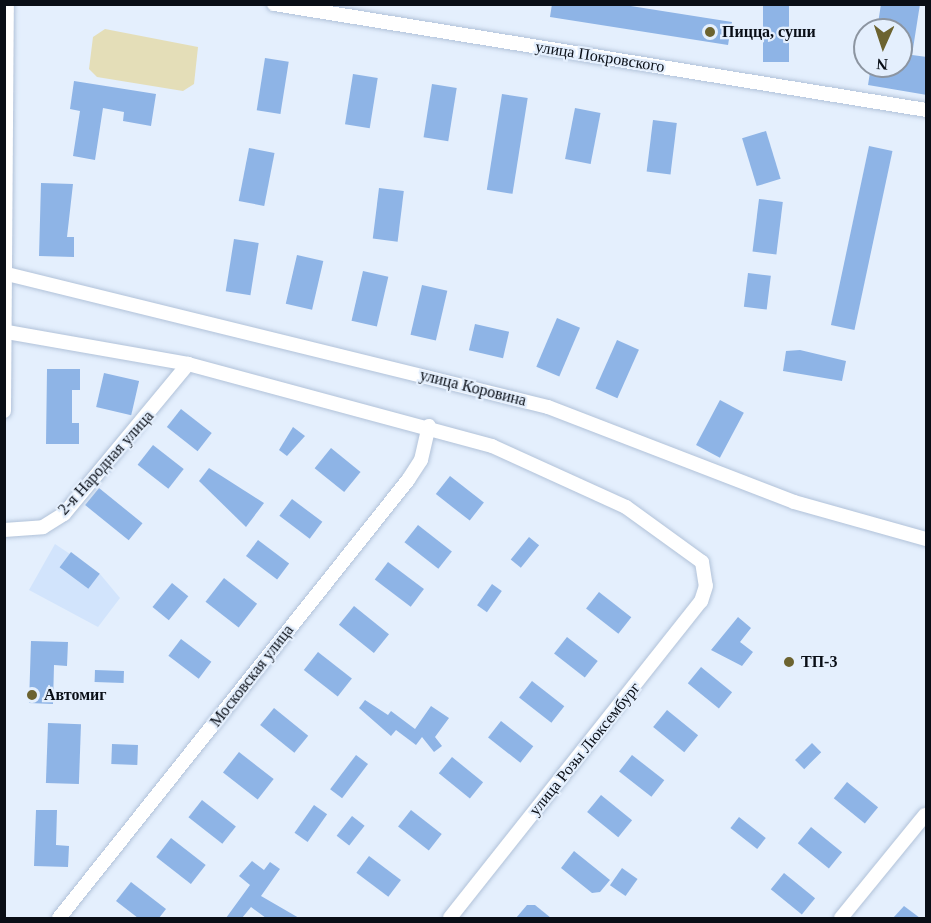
<!DOCTYPE html>
<html>
<head>
<meta charset="utf-8">
<style>
  body { margin:0 }
  #map { position:relative; width:931px; height:923px; overflow:hidden; background:#e4effd; font-family:"Times New Roman",serif }
  div>[style] { position:absolute }
  .built>* { inset:0; background:#d2e4fc }
  .green>* { inset:0; background:#e4deb8 }
  .building>* { inset:0; background:#8eb4e6; transform-origin:0 0 }
  .roads { filter:drop-shadow(0 0 2px #b1c2d9) drop-shadow(0 0 2px #b1c2d9) }
  .minor>* { height:14px; margin:-7px; padding:0 7px; transform-origin:7px; border-radius:7px; background:#fff }
  .dots>* { width:16px; height:16px; translate:-50% -50%; box-sizing:border-box; border:3px solid #e4effd; border-radius:50% }
  span { translate:-50% -50%; white-space:nowrap; text-align:center; line-height:1.15; -webkit-text-stroke:4.5px #e4effd; paint-order:stroke }
  .poi-label { font-size:16px; color:#090e16; font-weight:700 }
  .left { translate:0 -50%; text-align:left }
  .street-label { font-size:16px; color:#090e16 }
  .frame { position:absolute; inset:0; border:6px solid #090e16; pointer-events:none }
  .north { position:absolute; left:853px; top:18px; width:60px; height:60px; box-sizing:border-box; background:#e4effd; border:2px solid #8c95a1; border-radius:50%; rotate:183deg; font-size:16px; font-weight:700; line-height:24px; text-align:center; color:#090e16 }
  .north::after { content:''; display:block; margin:auto; width:21px; height:27px; background:#6c6330; clip-path:polygon(50% 0,100% 100%,50% 72%,0 100%) }
</style>
</head>
<body>
<div id="map">
  <div class="built">
    <div style="clip-path:polygon(55px 544px,100px 574px,120px 598px,98px 627px,29px 590px)"></div>
  </div>
  <div class="green">
    <div style="clip-path:polygon(105px 29px,198px 47px,194px 84px,183px 91px,97px 77px,89px 69px,93px 37px)"></div>
  </div>
  <div class="building">
    <div style="clip-path:polygon(552px 4px,618px 4px,732px 22px,728px 45px,550px 17px)"></div>
    <div style="left:763px;top:4px;width:26px;height:58px"></div>
    <div style="clip-path:polygon(881px 4px,920px 4px,912px 55px,927px 57px,927px 95px,868px 85px,871px 66px,901px 66px,901px 30px,877px 30px)"></div>
    <div style="left:265px;top:58px;width:24px;height:53px;rotate:9deg"></div>
    <div style="left:353px;top:74px;width:25px;height:51px;rotate:9deg"></div>
    <div style="clip-path:polygon(74px 81px,156px 94px,151px 126px,123px 121px,124px 112px,103px 108px,95px 160px,73px 156px,80px 111px,70px 109px)"></div>
    <div style="left:432px;top:84px;width:25px;height:54px;rotate:9deg"></div>
    <div style="left:502px;top:94px;width:26px;height:97px;rotate:9deg"></div>
    <div style="left:575px;top:108px;width:26px;height:52px;rotate:11deg"></div>
    <div style="left:653px;top:120px;width:24px;height:52px;rotate:7deg"></div>
    <div style="left:766px;top:131px;width:50px;height:25px;rotate:73deg"></div>
    <div style="left:869px;top:146px;width:24px;height:183px;rotate:12deg"></div>
    <div style="left:249px;top:148px;width:26px;height:54px;rotate:11deg"></div>
    <div style="clip-path:polygon(41px 183px,73px 184px,67px 237px,74px 237px,74px 257px,39px 256px)"></div>
    <div style="left:379px;top:188px;width:25px;height:51px;rotate:7deg"></div>
    <div style="left:759px;top:199px;width:24px;height:53px;rotate:7deg"></div>
    <div style="left:234px;top:239px;width:25px;height:53px;rotate:9deg"></div>
    <div style="left:297px;top:255px;width:27px;height:50px;rotate:13deg"></div>
    <div style="left:363px;top:271px;width:26px;height:51px;rotate:13deg"></div>
    <div style="left:748px;top:273px;width:23px;height:34px;rotate:7deg"></div>
    <div style="left:422px;top:285px;width:26px;height:51px;rotate:13deg"></div>
    <div style="left:557px;top:318px;width:25px;height:53px;rotate:23deg"></div>
    <div style="left:475px;top:324px;width:35px;height:27px;rotate:13deg"></div>
    <div style="left:617px;top:340px;width:24px;height:53px;rotate:24deg"></div>
    <div style="clip-path:polygon(800px 350px,846px 361px,842px 381px,783px 371px,786px 351px)"></div>
    <div style="clip-path:polygon(47px 369px,80px 369px,80px 390px,72px 390px,72px 423px,79px 423px,79px 444px,46px 444px)"></div>
    <div style="left:104px;top:373px;width:36px;height:35px;rotate:13deg"></div>
    <div style="left:720px;top:400px;width:27px;height:51px;rotate:28deg"></div>
    <div style="left:181px;top:409px;width:39px;height:23px;rotate:38deg"></div>
    <div style="clip-path:polygon(293px 427px,305px 436px,287px 456px,279px 450px)"></div>
    <div style="left:153px;top:445px;width:39px;height:25px;rotate:38deg"></div>
    <div style="left:331px;top:448px;width:38px;height:26px;rotate:39deg"></div>
    <div style="clip-path:polygon(209px 468px,264px 503px,246px 527px,199px 481px)"></div>
    <div style="left:450px;top:476px;width:43px;height:23px;rotate:38deg"></div>
    <div style="left:99px;top:488px;width:56px;height:22px;rotate:39deg"></div>
    <div style="left:292px;top:499px;width:38px;height:21px;rotate:37deg"></div>
    <div style="left:418px;top:525px;width:43px;height:22px;rotate:38deg"></div>
    <div style="left:529px;top:537px;width:13px;height:29px;rotate:39deg"></div>
    <div style="left:258px;top:540px;width:39px;height:20px;rotate:37deg"></div>
    <div style="left:71px;top:552px;width:36px;height:19px;rotate:37deg"></div>
    <div style="left:388px;top:562px;width:45px;height:22px;rotate:37deg"></div>
    <div style="left:224px;top:578px;width:42px;height:30px;rotate:38deg"></div>
    <div style="left:172px;top:583px;width:21px;height:31px;rotate:39deg"></div>
    <div style="left:492px;top:584px;width:12px;height:26px;rotate:35deg"></div>
    <div style="left:599px;top:592px;width:41px;height:21px;rotate:38deg"></div>
    <div style="left:354px;top:606px;width:45px;height:24px;rotate:39deg"></div>
    <div style="clip-path:polygon(738px 617px,751px 628px,740px 642px,753px 652px,742px 666px,711px 650px)"></div>
    <div style="left:567px;top:637px;width:39px;height:21px;rotate:38deg"></div>
    <div style="left:181px;top:639px;width:38px;height:21px;rotate:37deg"></div>
    <div style="clip-path:polygon(31px 641px,68px 642px,67px 666px,54px 665px,53px 704px,29px 703px)"></div>
    <div style="left:318px;top:652px;width:43px;height:23px;rotate:38deg"></div>
    <div style="left:701px;top:667px;width:40px;height:21px;rotate:39deg"></div>
    <div style="left:95px;top:670px;width:29px;height:12px;rotate:2deg"></div>
    <div style="left:532px;top:681px;width:41px;height:21px;rotate:38deg"></div>
    <div style="clip-path:polygon(365px 700px,388px 715px,391px 711px,415px 729px,431px 706px,449px 718px,435px 737px,442px 746px,434px 752px,422px 737px,416px 745px,396px 730px,391px 736px,359px 708px)"></div>
    <div style="left:274px;top:708px;width:44px;height:22px;rotate:39deg"></div>
    <div style="left:667px;top:710px;width:40px;height:22px;rotate:39deg"></div>
    <div style="left:501px;top:721px;width:41px;height:21px;rotate:38deg"></div>
    <div style="left:48px;top:723px;width:33px;height:60px;rotate:2deg"></div>
    <div style="left:812px;top:743px;width:13px;height:24px;rotate:45deg"></div>
    <div style="left:112px;top:744px;width:26px;height:20px;rotate:2deg"></div>
    <div style="left:239px;top:752px;width:44px;height:26px;rotate:38deg"></div>
    <div style="left:356px;top:755px;width:15px;height:43px;rotate:37deg"></div>
    <div style="left:632px;top:755px;width:41px;height:21px;rotate:38deg"></div>
    <div style="left:452px;top:757px;width:40px;height:21px;rotate:39deg"></div>
    <div style="left:847px;top:782px;width:40px;height:21px;rotate:39deg"></div>
    <div style="left:601px;top:795px;width:40px;height:22px;rotate:39deg"></div>
    <div style="left:202px;top:800px;width:43px;height:22px;rotate:38deg"></div>
    <div style="left:314px;top:805px;width:16px;height:34px;rotate:35deg"></div>
    <div style="clip-path:polygon(36px 810px,57px 810px,56px 845px,69px 846px,68px 867px,34px 866px)"></div>
    <div style="left:411px;top:810px;width:39px;height:21px;rotate:38deg"></div>
    <div style="left:352px;top:816px;width:16px;height:25px;rotate:38deg"></div>
    <div style="left:739px;top:817px;width:34px;height:14px;rotate:38deg"></div>
    <div style="left:811px;top:827px;width:40px;height:21px;rotate:39deg"></div>
    <div style="left:171px;top:838px;width:44px;height:24px;rotate:38deg"></div>
    <div style="clip-path:polygon(574px 851px,610px 880px,600px 892px,592px 893px,561px 868px)"></div>
    <div style="left:369px;top:856px;width:40px;height:21px;rotate:37deg"></div>
    <div style="clip-path:polygon(252px 861px,264px 870px,270px 862px,280px 869px,261px 896px,299px 918px,266px 918px,251px 907px,242px 918px,226px 918px,250px 885px,239px 876px)"></div>
    <div style="left:622px;top:868px;width:19px;height:21px;rotate:35deg"></div>
    <div style="left:784px;top:873px;width:40px;height:21px;rotate:39deg"></div>
    <div style="clip-path:polygon(131px 882px,166px 909px,159px 918px,138px 918px,116px 901px)"></div>
    <div style="clip-path:polygon(527px 905px,535px 905px,551px 918px,516px 918px)"></div>
    <div style="clip-path:polygon(904px 906px,920px 918px,893px 918px)"></div>
  </div>
  <div class="roads">
    <div class="minor">
      <div style="left:274px;top:4px;width:661px;rotate:9.23deg"></div>
      <div style="left:7px;top:274px;width:557px;rotate:13.81deg"></div>
      <div style="left:548px;top:407px;width:264px;rotate:21.1deg"></div>
      <div style="left:794px;top:502px;width:137px;rotate:15.7deg"></div>
      <div style="left:7px;top:332px;width:184px;rotate:10deg"></div>
      <div style="left:188px;top:364px;width:315px;rotate:15.1deg"></div>
      <div style="left:492px;top:446px;width:147px;rotate:24.5deg"></div>
      <div style="left:626px;top:507px;width:94px;rotate:35.9deg"></div>
      <div style="left:702px;top:562px;width:24px;rotate:81deg"></div>
      <div style="left:706px;top:586px;width:16px;rotate:108deg"></div>
      <div style="left:701px;top:601px;width:404px;rotate:128.4deg"></div>
      <div style="left:4px;top:411px;width:407px;rotate:-89.6deg"></div>
      <div style="left:4px;top:530px;width:39px;rotate:-4deg"></div>
      <div style="left:43px;top:527px;width:25px;rotate:-32deg"></div>
      <div style="left:64px;top:514px;width:195px;rotate:-50.4deg"></div>
      <div style="left:59px;top:918px;width:560px;rotate:-51.45deg"></div>
      <div style="left:408px;top:480px;width:24px;rotate:-57deg"></div>
      <div style="left:421px;top:460px;width:35px;rotate:-77deg"></div>
      <div style="left:841px;top:918px;width:133px;rotate:-50.8deg"></div>
    </div>
  </div>
  <div class="dots">
    <div style="left:710px;top:32px;background:#6c6330"></div>
    <div style="left:789px;top:662px;background:#6c6330"></div>
    <div style="left:32px;top:695px;background:#6c6330"></div>
  </div>
  <div class="poi-label">
    <span class="left" style="left:722px;top:32px">Пицца, суши</span>
    <span class="left" style="left:801px;top:662px">ТП-3</span>
    <span class="left" style="left:44px;top:695px">Автомиг</span>
  </div>
  <div class="street-label">
    <span style="left:600px;top:57px;rotate:9deg">улица Покровского</span>
    <span style="left:473px;top:388px;rotate:14deg">улица Коровина</span>
    <span style="left:106px;top:463px;rotate:-48deg">2-я Народная улица</span>
    <span style="left:252px;top:676px;rotate:-52deg">Московская улица</span>
    <span style="left:585px;top:749px;rotate:-51deg">улица Розы Люксембург</span>
  </div>
  <div class="frame"></div>
  <div class="north">N</div>
</div>
</body>
</html>
